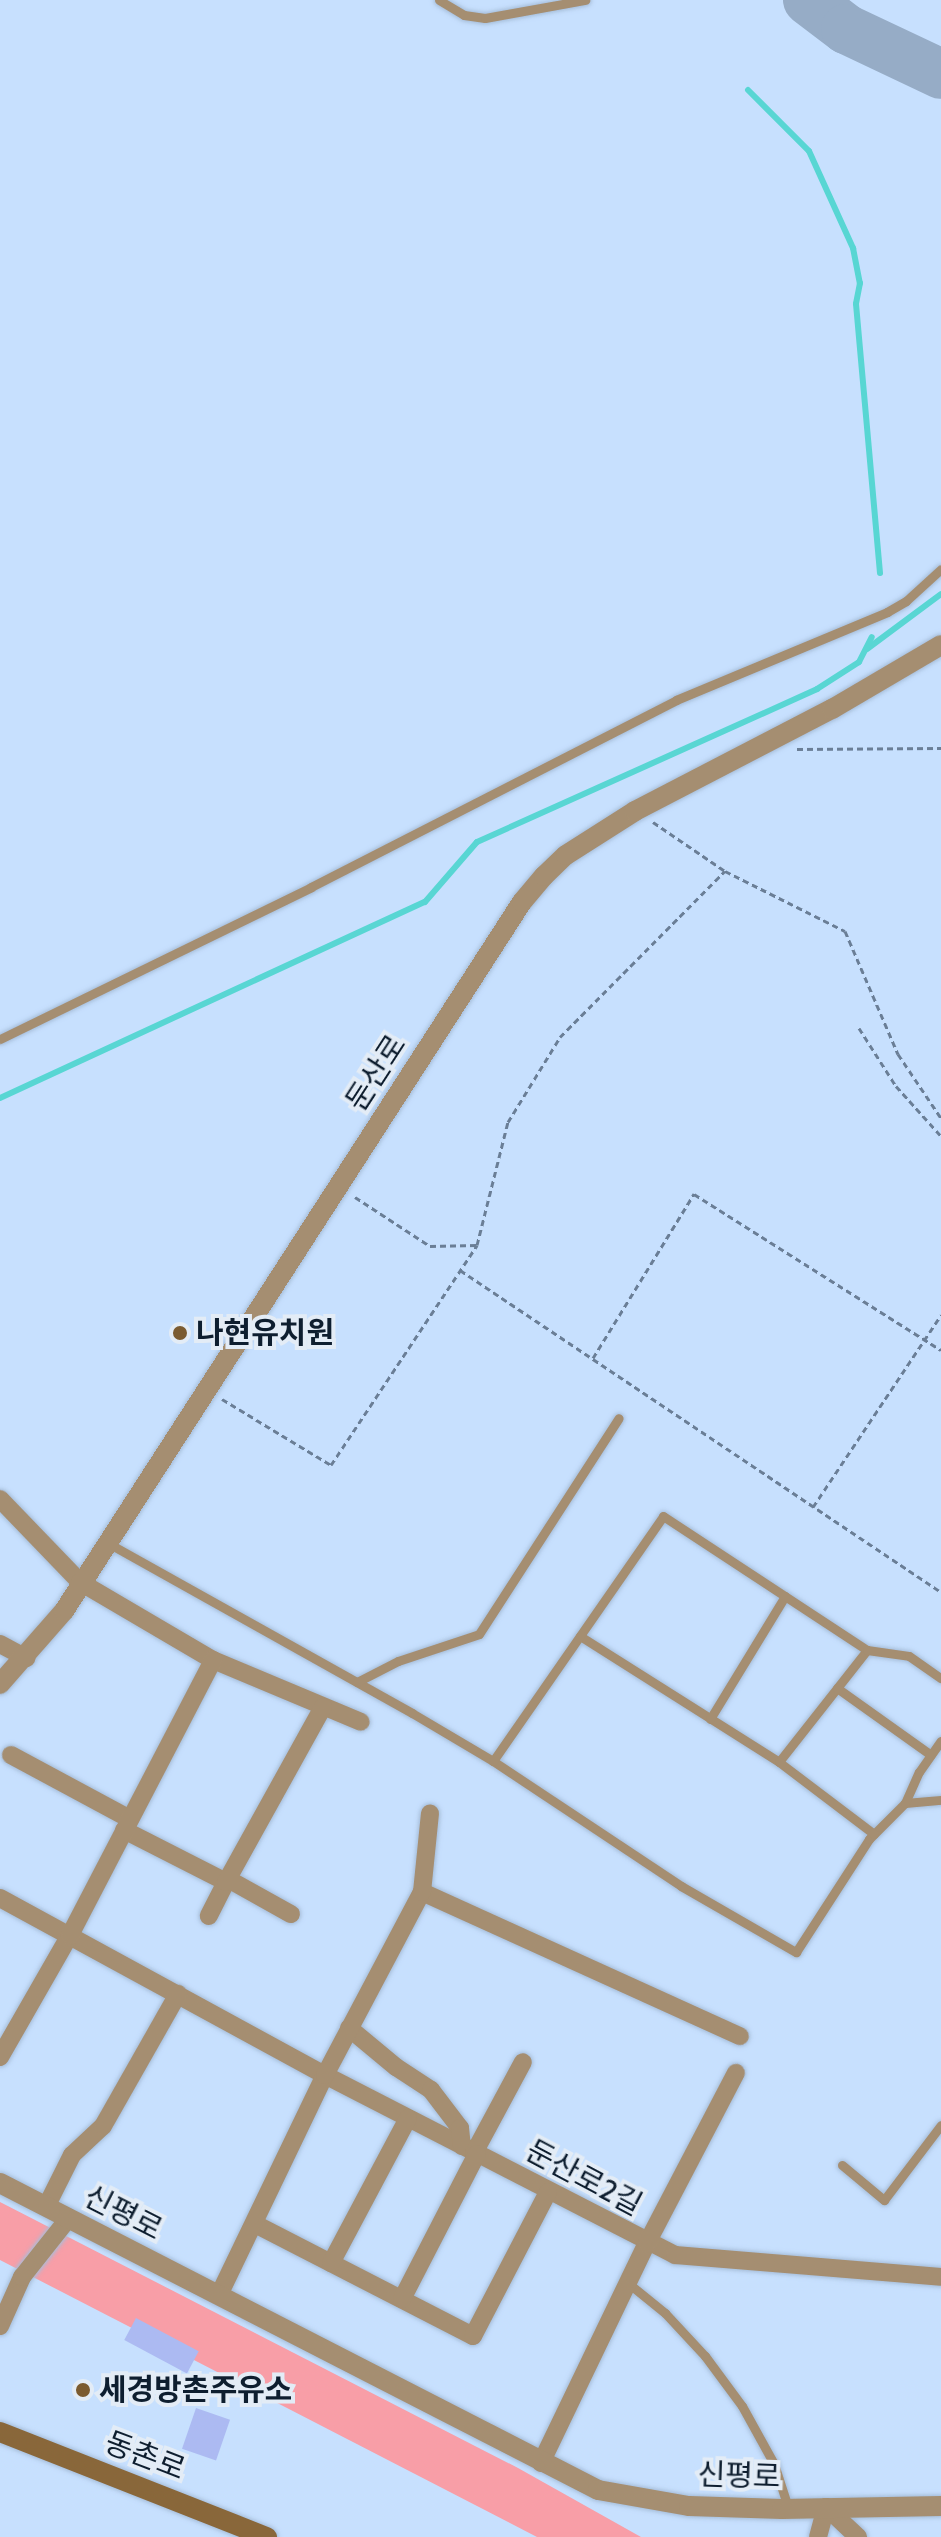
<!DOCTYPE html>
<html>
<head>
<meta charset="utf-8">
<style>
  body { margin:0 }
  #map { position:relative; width:941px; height:2537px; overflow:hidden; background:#c7e0fe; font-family:Cabin,"Noto Sans KR",sans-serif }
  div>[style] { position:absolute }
  .green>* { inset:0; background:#f89ea7 }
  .stream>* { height:6px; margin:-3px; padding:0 3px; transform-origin:3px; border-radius:3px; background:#58d6d3 }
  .taxiway>* { height:50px; margin:-25px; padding:0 25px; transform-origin:25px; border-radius:25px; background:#96acc6 }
  .building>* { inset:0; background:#acbaf2; transform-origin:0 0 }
  .path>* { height:3px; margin-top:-1.5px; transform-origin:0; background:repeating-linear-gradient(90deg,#6a7e96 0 6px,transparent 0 10px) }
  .roads { filter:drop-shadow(0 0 2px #a6bdd9) drop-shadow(0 0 2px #a6bdd9) }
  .service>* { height:9px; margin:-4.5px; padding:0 4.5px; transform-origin:4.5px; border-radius:4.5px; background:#a58e71 }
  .minor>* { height:18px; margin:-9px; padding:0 9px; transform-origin:9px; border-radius:9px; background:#a58e71 }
  .tertiary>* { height:20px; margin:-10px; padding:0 10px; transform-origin:10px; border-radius:10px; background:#a58e71 }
  .secondary>* { height:20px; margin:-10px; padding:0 10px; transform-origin:10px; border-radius:10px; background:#89673a }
  .dots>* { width:22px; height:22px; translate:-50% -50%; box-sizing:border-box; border:4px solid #e3ecf6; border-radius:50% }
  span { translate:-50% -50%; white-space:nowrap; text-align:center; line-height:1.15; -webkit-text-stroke:8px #e3ecf6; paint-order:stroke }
  .street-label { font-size:30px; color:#0e1e2f }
  .poi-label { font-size:30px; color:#0e1e2f; font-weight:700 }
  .left { translate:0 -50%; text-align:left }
</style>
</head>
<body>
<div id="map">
  <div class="green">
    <div style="clip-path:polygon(0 2202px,518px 2468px,641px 2537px,537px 2537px,0 2260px)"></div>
  </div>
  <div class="stream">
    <div style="left:748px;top:90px;width:86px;rotate:45deg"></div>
    <div style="left:809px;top:151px;width:107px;rotate:65.6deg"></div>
    <div style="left:853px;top:248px;width:36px;rotate:79deg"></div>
    <div style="left:860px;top:283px;width:21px;rotate:101deg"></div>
    <div style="left:856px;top:304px;width:270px;rotate:84.9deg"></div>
    <div style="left:867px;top:649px;width:92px;rotate:-36.6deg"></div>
    <div style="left:0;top:1098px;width:468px;rotate:-24.8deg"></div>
    <div style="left:425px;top:902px;width:79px;rotate:-49.1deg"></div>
    <div style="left:477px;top:842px;width:373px;rotate:-24.2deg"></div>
    <div style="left:817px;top:689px;width:50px;rotate:-32.7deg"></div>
    <div style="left:859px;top:662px;width:28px;rotate:-63deg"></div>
  </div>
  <div class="taxiway">
    <div style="left:808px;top:0;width:48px;rotate:37.3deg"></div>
    <div style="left:846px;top:29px;width:105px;rotate:25.3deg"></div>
  </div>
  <div class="building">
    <div style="left:136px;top:2318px;width:71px;height:25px;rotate:28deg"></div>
    <div style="left:196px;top:2408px;width:36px;height:43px;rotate:19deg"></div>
  </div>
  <div class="path">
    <div style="left:797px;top:749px;width:144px;rotate:-0.4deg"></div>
    <div style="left:653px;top:822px;width:87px;rotate:34.2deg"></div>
    <div style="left:725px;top:871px;width:134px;rotate:26.6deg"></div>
    <div style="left:845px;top:931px;width:134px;rotate:66.7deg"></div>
    <div style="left:898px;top:1054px;width:77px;rotate:56.1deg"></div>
    <div style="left:859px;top:1028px;width:69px;rotate:57.5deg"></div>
    <div style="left:896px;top:1086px;width:67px;rotate:48deg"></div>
    <div style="left:355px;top:1197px;width:90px;rotate:33.2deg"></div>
    <div style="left:430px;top:1246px;width:47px;rotate:-1.2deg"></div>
    <div style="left:477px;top:1245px;width:127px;rotate:-75.9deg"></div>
    <div style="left:508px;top:1122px;width:100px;rotate:-58.5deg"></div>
    <div style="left:560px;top:1037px;width:234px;rotate:-45.2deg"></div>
    <div style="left:460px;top:1270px;width:579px;rotate:33.8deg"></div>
    <div style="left:593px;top:1358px;width:193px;rotate:-58.4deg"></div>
    <div style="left:694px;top:1194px;width:292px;rotate:32.3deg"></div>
    <div style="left:222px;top:1399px;width:127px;rotate:31.2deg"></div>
    <div style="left:331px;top:1465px;width:264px;rotate:-56.4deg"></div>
    <div style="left:813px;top:1507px;width:231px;rotate:-56.3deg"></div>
  </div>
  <div class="roads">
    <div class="service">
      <div style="left:439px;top:0;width:29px;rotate:31deg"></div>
      <div style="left:464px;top:15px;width:21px;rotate:8deg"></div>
      <div style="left:485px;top:18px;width:102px;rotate:-10.2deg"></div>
      <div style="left:0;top:1039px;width:346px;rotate:-26deg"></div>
      <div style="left:311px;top:887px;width:410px;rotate:-27.1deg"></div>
      <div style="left:676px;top:700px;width:229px;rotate:-22.6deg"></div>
      <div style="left:887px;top:612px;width:22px;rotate:-30deg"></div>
      <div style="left:906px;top:601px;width:47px;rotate:-42.4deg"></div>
      <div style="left:108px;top:1543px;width:348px;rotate:29.2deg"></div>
      <div style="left:412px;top:1713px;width:94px;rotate:30.7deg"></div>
      <div style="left:493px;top:1761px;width:226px;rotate:33.6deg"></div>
      <div style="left:681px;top:1886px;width:133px;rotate:29.9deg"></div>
      <div style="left:796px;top:1952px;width:135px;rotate:-57.1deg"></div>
      <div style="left:869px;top:1839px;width:51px;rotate:-45deg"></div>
      <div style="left:905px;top:1803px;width:36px;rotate:-5deg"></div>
      <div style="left:580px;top:1636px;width:236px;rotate:32.3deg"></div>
      <div style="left:867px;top:1650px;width:142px;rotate:128.2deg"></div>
      <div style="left:779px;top:1762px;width:119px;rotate:37.2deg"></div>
      <div style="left:357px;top:1682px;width:46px;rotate:-27.1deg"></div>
      <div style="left:398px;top:1661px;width:85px;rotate:-18.4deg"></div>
      <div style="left:479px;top:1634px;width:257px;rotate:-57.1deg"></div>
      <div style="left:837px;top:1688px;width:115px;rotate:35.5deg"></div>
      <div style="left:710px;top:1719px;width:144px;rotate:-58.6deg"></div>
      <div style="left:493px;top:1761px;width:298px;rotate:-55.2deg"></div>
      <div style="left:663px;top:1516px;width:244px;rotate:33.3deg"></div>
      <div style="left:867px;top:1650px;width:42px;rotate:8.1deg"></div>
      <div style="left:909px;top:1656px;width:39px;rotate:35deg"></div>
      <div style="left:905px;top:1803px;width:34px;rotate:-66deg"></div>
      <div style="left:919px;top:1772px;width:38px;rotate:-55deg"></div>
      <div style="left:842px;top:2165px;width:55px;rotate:39.8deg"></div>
      <div style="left:884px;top:2200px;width:94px;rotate:-52.8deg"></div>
      <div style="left:628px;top:2283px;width:48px;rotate:39deg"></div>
      <div style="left:665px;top:2313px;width:59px;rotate:47.1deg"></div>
      <div style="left:705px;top:2356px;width:62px;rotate:53.5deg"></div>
      <div style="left:742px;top:2406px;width:66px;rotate:61.1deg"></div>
      <div style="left:774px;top:2464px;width:45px;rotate:72deg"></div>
    </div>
    <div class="minor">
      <div style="left:0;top:1499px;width:115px;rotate:46.1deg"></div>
      <div style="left:80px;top:1582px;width:154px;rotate:30.4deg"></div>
      <div style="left:213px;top:1660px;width:160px;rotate:22.7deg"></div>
      <div style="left:0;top:1644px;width:30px;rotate:28deg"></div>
      <div style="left:11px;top:1755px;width:135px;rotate:28.3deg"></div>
      <div style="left:124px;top:1830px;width:114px;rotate:27deg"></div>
      <div style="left:226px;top:1882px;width:38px;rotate:117deg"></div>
      <div style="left:228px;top:1879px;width:72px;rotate:29.1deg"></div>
      <div style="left:226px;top:1882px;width:200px;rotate:-61deg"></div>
      <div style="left:422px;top:1892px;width:349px;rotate:24.4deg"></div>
      <div style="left:0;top:1898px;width:370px;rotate:28.6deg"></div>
      <div style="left:325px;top:2075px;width:394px;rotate:27.2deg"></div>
      <div style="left:675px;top:2255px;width:267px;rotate:4.7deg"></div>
      <div style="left:349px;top:2028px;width:61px;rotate:39.7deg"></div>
      <div style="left:396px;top:2067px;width:42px;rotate:33.3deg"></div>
      <div style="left:431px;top:2090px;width:48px;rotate:52.7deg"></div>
      <div style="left:460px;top:2128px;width:18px;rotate:84deg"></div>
      <div style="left:0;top:2057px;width:141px;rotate:-60.2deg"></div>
      <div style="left:70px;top:1935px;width:310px;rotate:-62.5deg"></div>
      <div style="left:474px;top:2153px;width:103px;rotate:-61.7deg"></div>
      <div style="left:46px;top:2207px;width:58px;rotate:-63.4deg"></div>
      <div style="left:72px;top:2155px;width:42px;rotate:-43.1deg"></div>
      <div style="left:103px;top:2126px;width:152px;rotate:-60.4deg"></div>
      <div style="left:255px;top:2224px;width:245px;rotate:27.2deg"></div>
      <div style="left:473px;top:2336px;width:162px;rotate:-62.5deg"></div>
      <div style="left:331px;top:2263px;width:164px;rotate:-62deg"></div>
      <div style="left:219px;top:2295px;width:244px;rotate:-64.3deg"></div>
      <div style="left:325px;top:2075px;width:207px;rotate:-62.1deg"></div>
      <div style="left:422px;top:1892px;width:79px;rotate:-84.2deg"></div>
      <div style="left:402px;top:2299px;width:163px;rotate:-62.7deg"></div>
      <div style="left:0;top:2326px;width:54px;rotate:-65.8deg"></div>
      <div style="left:22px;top:2277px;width:74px;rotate:-51.6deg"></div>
      <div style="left:541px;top:2463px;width:244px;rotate:-64.3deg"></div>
      <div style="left:647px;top:2243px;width:192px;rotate:-62.4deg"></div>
      <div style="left:818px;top:2537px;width:31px;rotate:-75deg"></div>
      <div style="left:826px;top:2507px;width:44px;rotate:43.2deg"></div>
    </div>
    <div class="tertiary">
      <div style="left:0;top:1684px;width:97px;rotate:-48.8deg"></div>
      <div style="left:64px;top:1611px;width:844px;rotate:-57.14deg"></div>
      <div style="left:522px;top:902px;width:34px;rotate:-50deg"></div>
      <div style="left:544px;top:876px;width:30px;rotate:-44deg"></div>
      <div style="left:566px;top:855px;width:82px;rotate:-32.5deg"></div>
      <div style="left:635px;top:811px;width:222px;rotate:-27.4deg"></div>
      <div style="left:832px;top:709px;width:126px;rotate:-30.4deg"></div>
      <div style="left:0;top:2183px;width:672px;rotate:27.17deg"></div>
      <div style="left:598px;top:2490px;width:92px;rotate:10deg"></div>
      <div style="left:689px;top:2506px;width:93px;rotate:1.8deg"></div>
      <div style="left:782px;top:2509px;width:159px;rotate:-1.1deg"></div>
    </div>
    <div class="secondary">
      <div style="left:0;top:2432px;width:287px;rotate:21.5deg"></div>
    </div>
  </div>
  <div class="dots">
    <div style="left:180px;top:1333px;background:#7b5b30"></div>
    <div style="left:83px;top:2390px;background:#7b5b30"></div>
  </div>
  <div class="street-label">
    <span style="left:376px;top:1073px;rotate:-57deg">둔산로</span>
    <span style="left:584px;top:2178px;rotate:28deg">둔산로2길</span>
    <span style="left:123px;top:2213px;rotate:27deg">신평로</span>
    <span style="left:145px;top:2456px;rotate:21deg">동촌로</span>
    <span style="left:739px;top:2476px;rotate:2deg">신평로</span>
  </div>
  <div class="poi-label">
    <span class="left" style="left:196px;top:1333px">나현유치원</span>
    <span class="left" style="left:99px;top:2390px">세경방촌주유소</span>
  </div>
</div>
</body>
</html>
